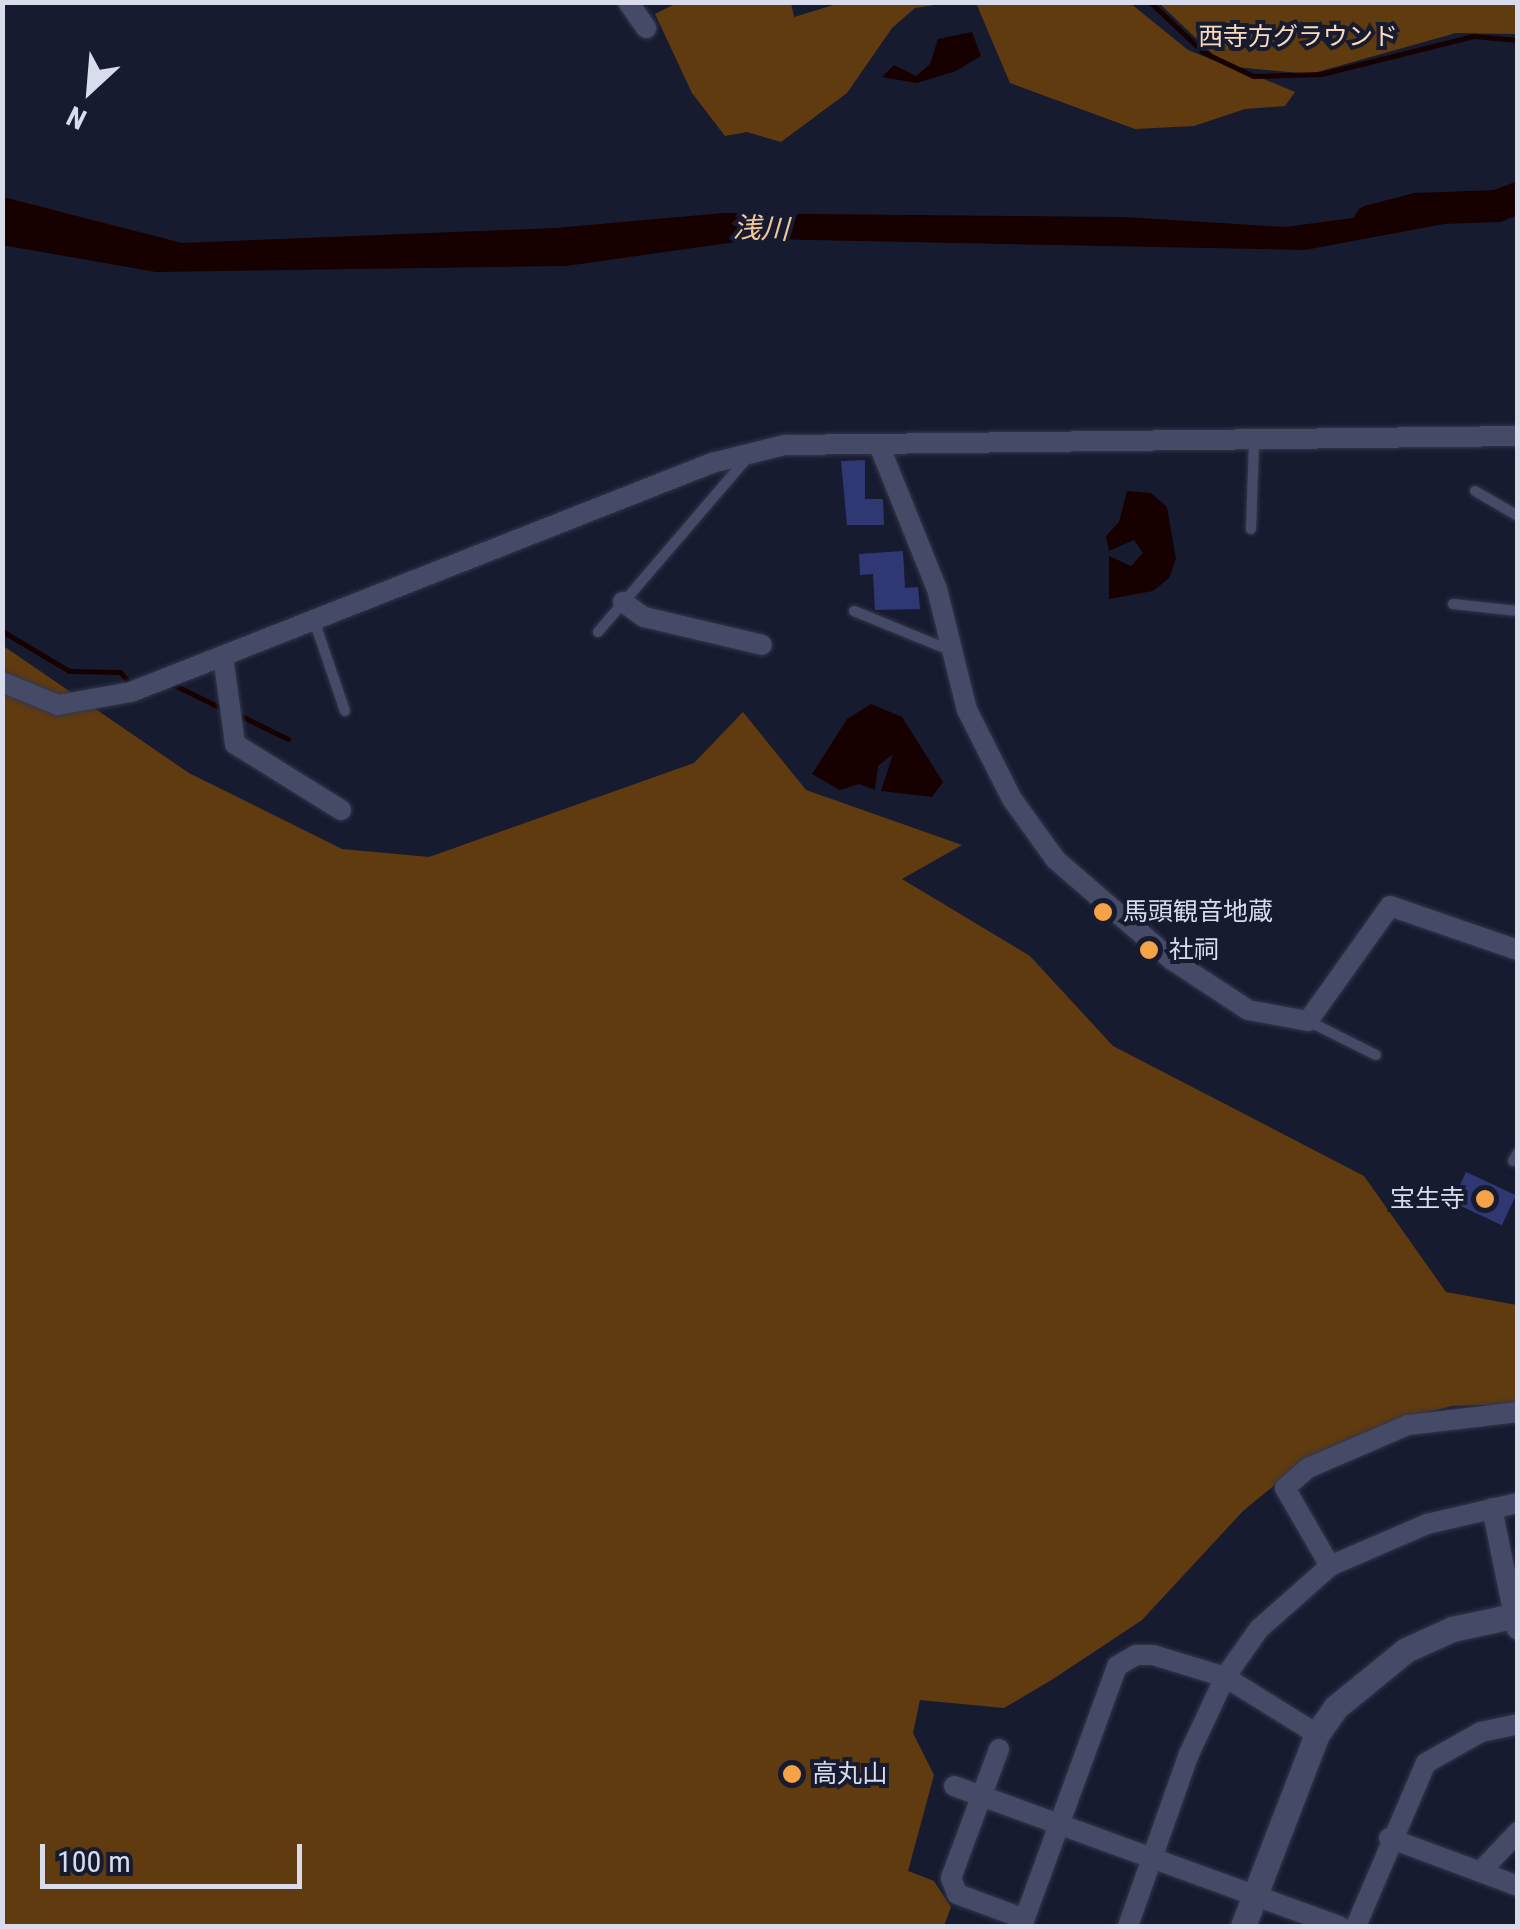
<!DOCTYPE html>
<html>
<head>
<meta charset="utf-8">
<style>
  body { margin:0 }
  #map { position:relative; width:1520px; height:1929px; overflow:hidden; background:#171b30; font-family:"Roboto Condensed","Noto Sans JP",sans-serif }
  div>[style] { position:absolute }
  .green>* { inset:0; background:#603b10 }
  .water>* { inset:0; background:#160100 }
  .stream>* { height:5px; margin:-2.5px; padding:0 2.5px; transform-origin:2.5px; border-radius:2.5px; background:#160100 }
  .river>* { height:32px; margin:-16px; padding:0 16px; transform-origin:16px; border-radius:16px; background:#160100 }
  .building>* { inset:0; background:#303874; transform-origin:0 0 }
  .roads { filter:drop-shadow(0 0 2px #32364a) drop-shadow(0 0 2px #32364a) }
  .service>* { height:10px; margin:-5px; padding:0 5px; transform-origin:5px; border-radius:5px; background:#454b67 }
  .minor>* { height:20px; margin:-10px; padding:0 10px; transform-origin:10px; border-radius:10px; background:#454b67 }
  .tertiary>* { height:25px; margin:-12.5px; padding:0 12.5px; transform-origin:12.5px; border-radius:12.5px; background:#454b67 }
  .dots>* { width:28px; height:28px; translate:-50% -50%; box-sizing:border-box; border:5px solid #171b30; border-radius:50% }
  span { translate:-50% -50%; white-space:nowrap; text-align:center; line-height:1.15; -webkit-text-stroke:8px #171b30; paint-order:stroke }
  .park-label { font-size:25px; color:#fadabc }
  .poi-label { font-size:25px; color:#d8dceb }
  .left { translate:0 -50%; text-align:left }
  .right { translate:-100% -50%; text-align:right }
  .water-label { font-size:28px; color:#f6c79a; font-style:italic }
  .frame { position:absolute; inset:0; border:5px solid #d8dceb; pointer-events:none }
  .north { position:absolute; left:40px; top:40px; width:100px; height:100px; -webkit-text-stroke:8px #171b30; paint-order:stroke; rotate:206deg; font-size:28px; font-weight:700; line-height:40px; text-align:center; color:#d8dceb }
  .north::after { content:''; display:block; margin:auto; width:35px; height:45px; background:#d8dceb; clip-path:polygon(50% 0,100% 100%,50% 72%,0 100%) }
  .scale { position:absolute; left:40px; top:1844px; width:262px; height:45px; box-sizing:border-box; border:5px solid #d8dceb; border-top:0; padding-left:12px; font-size:30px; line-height:35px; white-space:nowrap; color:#d8dceb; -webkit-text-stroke:8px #171b30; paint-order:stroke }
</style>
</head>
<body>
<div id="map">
  <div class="green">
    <div style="clip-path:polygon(679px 2px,791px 3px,794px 17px,840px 3px,949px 3px,915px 8px,892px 28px,847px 93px,781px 142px,747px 132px,725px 136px,692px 93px,655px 14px)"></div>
    <div style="clip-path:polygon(976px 3px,1130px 3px,1188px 50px,1223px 64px,1159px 3px,1517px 3px,1517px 34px,1456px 33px,1310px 74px,1235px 67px,1295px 92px,1285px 106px,1245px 109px,1194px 126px,1135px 129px,1010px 83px)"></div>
    <div style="clip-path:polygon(2px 645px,189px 773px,342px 849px,429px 857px,694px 763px,743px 712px,806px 790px,962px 845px,902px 879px,1030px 956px,1113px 1046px,1364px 1176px,1446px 1292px,1517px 1305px,1517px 1404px,1452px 1406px,1408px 1417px,1309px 1457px,1243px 1511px,1142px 1620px,1053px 1679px,1004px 1708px,920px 1700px,913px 1733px,934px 1775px,908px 1871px,934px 1881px,951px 1907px,944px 1926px,3px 1926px)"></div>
  </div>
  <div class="water">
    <div style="clip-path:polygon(972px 32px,981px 56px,956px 71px,917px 83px,882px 77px,894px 65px,916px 76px,930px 64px,938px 39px)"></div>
    <div style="clip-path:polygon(1517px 196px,1508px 212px,1305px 250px,757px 239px,566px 266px,156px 272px,2px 245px,3px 197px,182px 243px,555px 228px,724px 213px,1125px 217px,1285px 227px)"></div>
    <div style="clip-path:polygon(1127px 491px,1151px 493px,1167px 507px,1176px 559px,1169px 578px,1153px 591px,1109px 599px,1109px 556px,1131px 566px,1143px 553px,1134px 540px,1109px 551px,1106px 536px,1119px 522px)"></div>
    <div style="clip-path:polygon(871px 704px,902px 717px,943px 782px,932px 797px,881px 791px,893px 754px,878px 766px,875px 790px,859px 784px,840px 790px,812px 774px,847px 719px)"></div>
  </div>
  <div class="stream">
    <div style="left:1150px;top:2px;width:73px;rotate:43.3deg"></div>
    <div style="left:1203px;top:52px;width:55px;rotate:25.6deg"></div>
    <div style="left:1253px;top:76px;width:68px;rotate:-1.7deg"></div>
    <div style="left:1321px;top:74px;width:157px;rotate:-14deg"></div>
    <div style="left:1473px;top:36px;width:45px;rotate:5.1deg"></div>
    <div style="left:2px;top:631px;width:78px;rotate:30.8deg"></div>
    <div style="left:69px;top:671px;width:51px;rotate:1.1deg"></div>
    <div style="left:120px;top:672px;width:11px;rotate:49deg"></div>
    <div style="left:172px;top:684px;width:57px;rotate:26.1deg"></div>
    <div style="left:243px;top:717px;width:50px;rotate:26.1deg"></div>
  </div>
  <div class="river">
    <div style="left:1370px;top:221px;width:48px;rotate:-14.6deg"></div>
    <div style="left:1416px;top:209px;width:81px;rotate:-2.1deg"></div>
    <div style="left:1497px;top:206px;width:22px;rotate:-21deg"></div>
  </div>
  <div class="building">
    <div style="clip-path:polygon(865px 460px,865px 499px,883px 499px,884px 525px,847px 525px,841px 461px)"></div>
    <div style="clip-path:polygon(903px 551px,905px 588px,918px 587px,920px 609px,875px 610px,873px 574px,860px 575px,859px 554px)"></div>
    <div style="left:1466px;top:1172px;width:55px;height:33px;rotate:25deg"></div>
  </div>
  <div class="roads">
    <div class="service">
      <div style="left:1475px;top:491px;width:50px;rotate:30.2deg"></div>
      <div style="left:1251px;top:529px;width:86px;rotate:-88deg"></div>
      <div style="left:1453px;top:604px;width:65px;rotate:6.1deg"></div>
      <div style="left:854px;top:611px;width:106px;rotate:22.2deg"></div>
      <div style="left:314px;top:620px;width:96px;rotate:71.2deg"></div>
      <div style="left:598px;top:632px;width:229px;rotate:-49.4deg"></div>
      <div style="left:1308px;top:1021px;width:76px;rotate:26.6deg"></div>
      <div style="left:1513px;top:1161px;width:9px;rotate:-58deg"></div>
    </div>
    <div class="minor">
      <div style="left:628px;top:2px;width:32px;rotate:55deg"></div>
      <div style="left:879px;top:445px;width:155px;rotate:68.1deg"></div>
      <div style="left:937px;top:589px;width:125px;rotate:76.1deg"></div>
      <div style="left:967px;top:710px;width:100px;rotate:63.2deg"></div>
      <div style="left:1012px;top:799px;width:75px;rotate:54.2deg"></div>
      <div style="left:1056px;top:860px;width:153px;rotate:40.8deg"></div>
      <div style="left:1172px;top:960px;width:91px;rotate:33.3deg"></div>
      <div style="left:1248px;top:1010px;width:61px;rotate:10.4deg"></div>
      <div style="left:1308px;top:1021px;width:141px;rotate:-54.5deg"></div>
      <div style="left:1390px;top:906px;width:135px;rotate:19deg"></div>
      <div style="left:623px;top:602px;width:26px;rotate:36deg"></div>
      <div style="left:644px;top:617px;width:121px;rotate:13.3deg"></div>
      <div style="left:223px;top:656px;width:89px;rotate:82.2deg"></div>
      <div style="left:235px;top:744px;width:125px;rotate:31.9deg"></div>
      <div style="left:2px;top:682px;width:61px;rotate:22.3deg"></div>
      <div style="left:58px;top:705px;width:74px;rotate:-10.1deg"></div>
      <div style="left:131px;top:692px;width:625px;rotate:-21.51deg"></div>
      <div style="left:712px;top:463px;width:75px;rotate:-13.9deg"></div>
      <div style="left:785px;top:445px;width:733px;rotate:-0.7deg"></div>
      <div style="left:1492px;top:1508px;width:95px;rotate:78.5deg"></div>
      <div style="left:1330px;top:1566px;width:106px;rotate:-23.4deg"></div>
      <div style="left:1427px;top:1524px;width:93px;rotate:-13deg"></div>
      <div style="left:1517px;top:1629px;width:1px;rotate:45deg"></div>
      <div style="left:999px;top:1749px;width:138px;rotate:110.4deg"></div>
      <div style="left:951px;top:1878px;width:17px;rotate:69deg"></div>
      <div style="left:957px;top:1894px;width:72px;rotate:20.2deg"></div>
      <div style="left:954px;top:1786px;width:410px;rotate:20deg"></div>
      <div style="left:1389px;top:1838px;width:138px;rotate:20.4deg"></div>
      <div style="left:1480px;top:1872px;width:55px;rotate:-46.5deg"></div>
      <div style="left:1022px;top:1926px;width:277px;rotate:-69.9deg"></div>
      <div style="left:1117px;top:1666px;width:22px;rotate:-30deg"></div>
      <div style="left:1136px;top:1655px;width:17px"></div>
      <div style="left:1153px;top:1655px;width:75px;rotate:17deg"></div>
      <div style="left:1225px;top:1677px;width:108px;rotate:31.8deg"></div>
      <div style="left:1128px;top:1926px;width:182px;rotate:-70.5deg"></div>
      <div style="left:1189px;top:1754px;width:85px;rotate:-64.9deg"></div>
      <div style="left:1225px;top:1677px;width:59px;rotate:-54.7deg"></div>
      <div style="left:1259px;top:1629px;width:95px;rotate:-41.6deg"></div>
      <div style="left:1330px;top:1566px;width:90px;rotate:-120deg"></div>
      <div style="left:1285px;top:1488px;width:30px;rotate:-41deg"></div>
      <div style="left:1308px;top:1468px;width:109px;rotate:-23.3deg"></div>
      <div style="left:1408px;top:1425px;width:111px;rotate:-6.7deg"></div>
      <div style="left:1356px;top:1926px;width:177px;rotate:-66.8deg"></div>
      <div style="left:1426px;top:1763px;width:63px;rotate:-29.4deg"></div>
      <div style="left:1481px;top:1732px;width:38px;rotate:-12deg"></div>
    </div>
    <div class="tertiary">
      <div style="left:1243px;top:1926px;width:206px;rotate:-68.9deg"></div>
      <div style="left:1317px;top:1734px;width:33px;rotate:-55deg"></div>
      <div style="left:1336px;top:1707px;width:90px;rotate:-39.2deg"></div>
      <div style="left:1406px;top:1650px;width:51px;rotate:-24.5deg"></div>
      <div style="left:1452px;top:1629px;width:67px;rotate:-12deg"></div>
    </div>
  </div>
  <div class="dots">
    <div style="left:1103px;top:912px;background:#f6a247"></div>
    <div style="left:1149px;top:950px;background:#f6a247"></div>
    <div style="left:1485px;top:1199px;background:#f6a247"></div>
    <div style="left:792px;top:1774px;background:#f6a247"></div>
  </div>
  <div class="park-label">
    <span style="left:1298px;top:37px">西寺方グラウンド</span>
  </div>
  <div class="poi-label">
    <span class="left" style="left:1123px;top:912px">馬頭観音地蔵</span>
    <span class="left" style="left:1169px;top:950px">社祠</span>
    <span class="right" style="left:1465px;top:1199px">宝生寺</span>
    <span class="left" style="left:812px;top:1774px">高丸山</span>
  </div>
  <div class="water-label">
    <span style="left:761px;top:229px;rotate:2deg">浅川</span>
  </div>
  <div class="frame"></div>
  <div class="north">N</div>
  <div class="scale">100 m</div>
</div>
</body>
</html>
